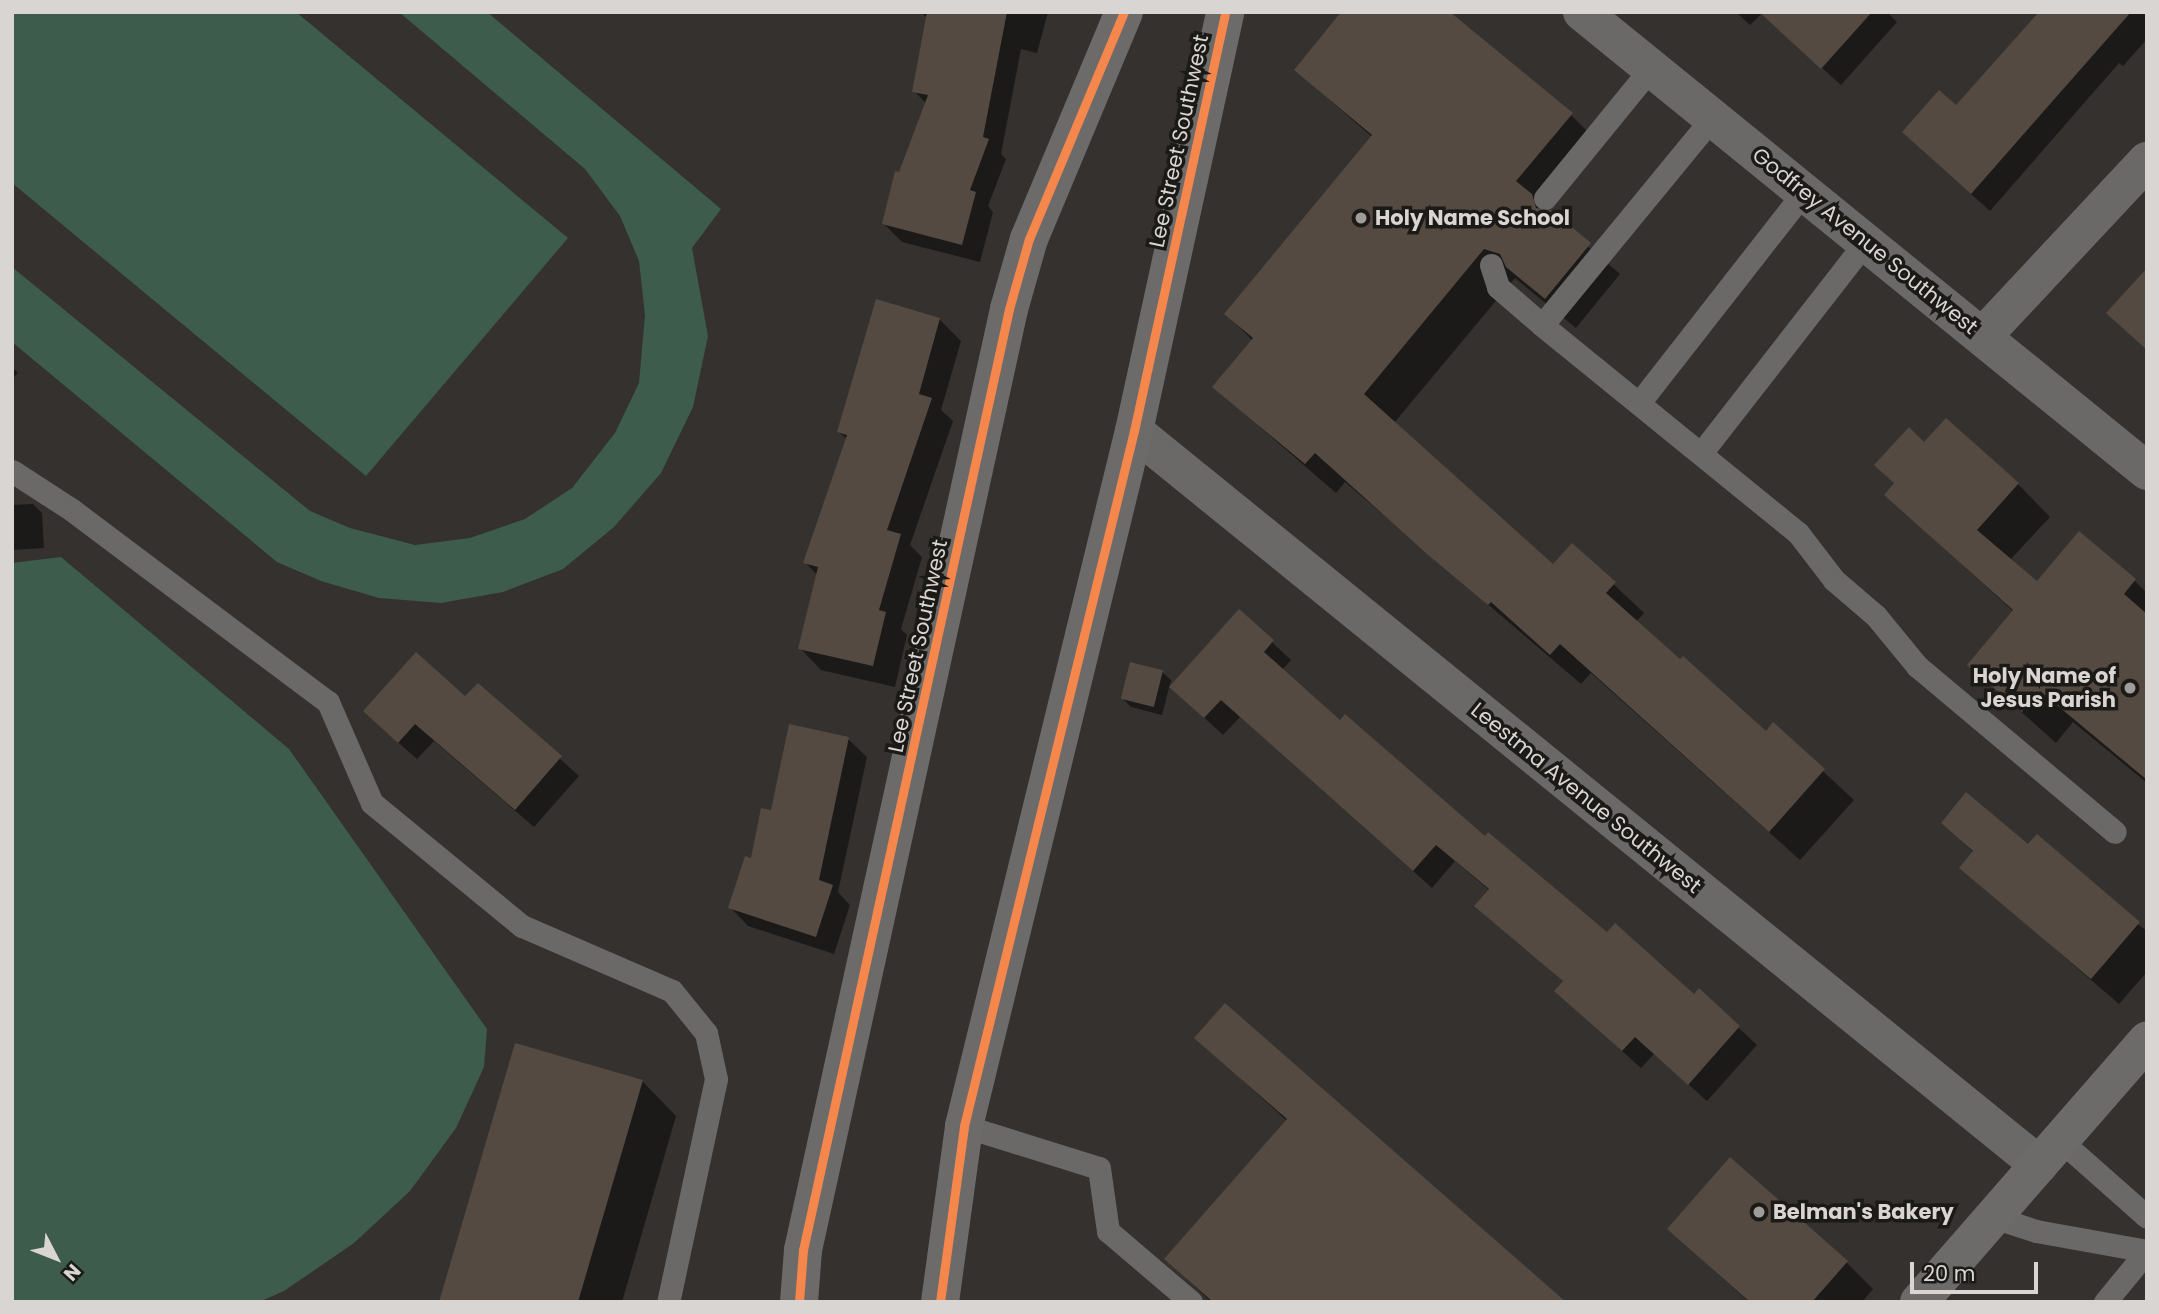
<!DOCTYPE html>
<html>
<head>
<meta charset="utf-8">
<style>
  body { margin:0 }
  #map { position:relative; width:2159px; height:1314px; overflow:hidden; background:#34312f; font-family:Poppins,sans-serif }
  div>[style] { position:absolute }
  .green>* { inset:0; background:#3d5c4c }
  .shadow>* { inset:0; background:#0007 }
  .building>* { inset:0; background:#544a41; transform-origin:0 0 }
  .lane>* { height:23px; margin:-11.5px; padding:0 11.5px; transform-origin:11.5px; border-radius:11.5px; background:#6a6968 }
  .street>* { height:38px; margin:-19px; padding:0 19px; transform-origin:19px; border-radius:19px; background:#6a6968 }
  .secondary>* { height:38px; margin:-19px; padding:0 19px; transform-origin:19px; border-radius:19px; background:#6d6b6a }
  .cycleway>* { height:9px; margin:-4.5px; padding:0 4.5px; transform-origin:4.5px; border-radius:4.5px; background:#f5874c }
  .dots>* { width:19px; height:19px; translate:-50% -50%; box-sizing:border-box; border:4px solid #1c1a17; border-radius:50% }
  span { translate:-50% -50%; white-space:nowrap; text-align:center; line-height:1.15; -webkit-text-stroke:7px #1c1a17; paint-order:stroke }
  .street-label { font-size:21px; color:#d9d5d2 }
  .poi-label { font-size:21px; color:#d9d5d2; font-weight:700 }
  .left { translate:0 -50%; text-align:left }
  .right { translate:-100% -50%; text-align:right }
  .frame { position:absolute; inset:0; border:14px solid #d9d5d2; pointer-events:none }
  .north { position:absolute; left:21px; top:1223px; width:70px; height:70px; -webkit-text-stroke:5px #1c1a17; paint-order:stroke; rotate:132deg; font-size:19px; font-weight:700; line-height:28px; text-align:center; color:#d9d5d2 }
  .north::after { content:''; display:block; margin:auto; width:24px; height:32px; background:#d9d5d2; clip-path:polygon(50% 0,100% 100%,50% 72%,0 100%) }
  .scale { position:absolute; left:1910px; top:1262px; width:128px; height:32px; box-sizing:border-box; border:4px solid #d9d5d2; border-top:0; padding-left:9px; font-size:21px; line-height:24px; white-space:nowrap; color:#d9d5d2; -webkit-text-stroke:5px #1c1a17; paint-order:stroke }
</style>
</head>
<body>
<div id="map">
  <div class="green">
    <div style="clip-path:polygon(12px 12px,296px 12px,568px 238px,366px 476px,12px 183px)"></div>
    <div style="clip-path:polygon(399px 12px,487px 12px,721px 209px,692px 248px,708px 336px,693px 407px,661px 473px,614px 527px,563px 569px,503px 592px,441px 603px,379px 598px,321px 581px,277px 562px,12px 342px,12px 267px,310px 511px,350px 528px,415px 545px,470px 538px,525px 519px,572px 488px,615px 433px,639px 383px,645px 315px,639px 261px,620px 216px,585px 169px)"></div>
    <div style="clip-path:polygon(61px 557px,289px 749px,487px 1029px,484px 1067px,456px 1128px,410px 1191px,354px 1243px,284px 1291px,259px 1302px,12px 1302px,12px 563px)"></div>
  </div>
  <div class="shadow">
    <div style="clip-path:polygon(921px 12px,1048px 12px,1037px 53px,1021px 49px,1001px 154px,1006px 159px,988px 206px,993px 212px,980px 262px,902px 242px,884px 224px,927px 104px,914px 91px,928px 19px)"></div>
    <div style="clip-path:polygon(1736px 12px,1887px 12px,1897px 22px,1841px 85px,1761px 14px,1750px 25px)"></div>
    <div style="clip-path:polygon(2042px 12px,2147px 12px,2147px 39px,2123px 66px,2119px 63px,1990px 211px,1922px 150px)"></div>
    <div style="clip-path:polygon(1296px 70px,1571px 115px,1601px 145px,1546px 211px,1620px 274px,1576px 328px,1515px 278px,1394px 423px,1553px 566px,1572px 545px,1644px 613px,1636px 622px,1766px 733px,1773px 725px,1854px 800px,1800px 860px,1591px 673px,1581px 684px,1345px 482px,1336px 493px,1214px 387px,1253px 341px,1226px 314px,1372px 137px)"></div>
    <div style="clip-path:polygon(939px 319px,961px 341px,941px 410px,953px 421px,910px 545px,922px 557px,901px 629px,907px 635px,895px 687px,821px 670px,800px 648px,817px 575px,805px 562px,848px 440px,839px 432px)"></div>
    <div style="clip-path:polygon(12px 367px,18px 373px,12px 379px)"></div>
    <div style="clip-path:polygon(1925px 444px,2018px 484px,2050px 517px,2010px 560px,2037px 584px,2135px 581px,2147px 593px,2147px 783px,2073px 722px,2056px 743px,1969px 665px,2014px 612px,1886px 495px)"></div>
    <div style="clip-path:polygon(33px 504px,42px 513px,44px 548px,12px 550px,12px 505px)"></div>
    <div style="clip-path:polygon(1239px 612px,1291px 660px,1282px 670px,1340px 723px,1607px 934px,1694px 996px,1699px 991px,1757px 1045px,1707px 1101px,1654px 1054px,1641px 1068px,1575px 1009px,1564px 982px,1477px 906px,1490px 891px,1455px 861px,1432px 888px,1240px 717px,1223px 735px,1171px 687px)"></div>
    <div style="clip-path:polygon(1162px 672px,1171px 680px,1162px 715px,1131px 707px,1123px 699px)"></div>
    <div style="clip-path:polygon(478px 685px,579px 776px,534px 827px,434px 741px,417px 759px,383px 729px,466px 699px)"></div>
    <div style="clip-path:polygon(848px 739px,867px 757px,838px 892px,850px 905px,834px 954px,748px 926px,730px 907px,772px 812px)"></div>
    <div style="clip-path:polygon(1943px 823px,2029px 847px,2147px 931px,2147px 972px,2119px 1004px,1961px 868px,1974px 853px)"></div>
    <div style="clip-path:polygon(1197px 1038px,1564px 1302px,1211px 1302px,1166px 1259px,1287px 1121px)"></div>
    <div style="clip-path:polygon(642px 1081px,676px 1116px,622px 1302px,441px 1302px)"></div>
    <div style="clip-path:polygon(1669px 1229px,1847px 1263px,1873px 1289px,1862px 1302px,1749px 1302px)"></div>
  </div>
  <div class="building">
    <div style="clip-path:polygon(927px 12px,1007px 12px,983px 137px,989px 139px,970px 190px,976px 192px,962px 245px,882px 224px,895px 171px,899px 172px,928px 95px,912px 92px)"></div>
    <div style="clip-path:polygon(1341px 12px,1450px 12px,1573px 113px,1516px 181px,1532px 194px,1536px 208px,1551px 210px,1591px 243px,1545px 299px,1506px 267px,1500px 254px,1484px 249px,1364px 394px,1553px 564px,1572px 543px,1616px 582px,1606px 593px,1680px 659px,1683px 656px,1766px 731px,1773px 722px,1825px 769px,1769px 832px,1560px 644px,1550px 655px,1491px 602px,1488px 605px,1427px 554px,1315px 453px,1305px 464px,1212px 387px,1253px 338px,1224px 314px,1372px 135px,1294px 70px)"></div>
    <div style="clip-path:polygon(1759px 12px,1872px 12px,1821px 69px)"></div>
    <div style="clip-path:polygon(2039px 12px,2131px 12px,1971px 194px,1902px 132px,1939px 90px,1956px 105px)"></div>
    <div style="clip-path:polygon(2147px 268px,2147px 350px,2106px 313px)"></div>
    <div style="clip-path:polygon(876px 299px,940px 318px,919px 394px,932px 398px,887px 530px,901px 534px,879px 610px,886px 612px,873px 666px,798px 649px,818px 567px,803px 563px,847px 435px,837px 432px)"></div>
    <div style="clip-path:polygon(1946px 418px,2019px 483px,1977px 530px,2037px 581px,2079px 531px,2136px 579px,2124px 594px,2147px 614px,2147px 780px,2040px 691px,2022px 712px,1967px 665px,2013px 610px,1884px 495px,1894px 483px,1874px 465px,1909px 427px,1924px 442px)"></div>
    <div style="clip-path:polygon(1239px 609px,1274px 640px,1264px 652px,1340px 720px,1345px 714px,1485px 836px,1488px 832px,1607px 932px,1615px 923px,1694px 994px,1699px 988px,1740px 1026px,1688px 1085px,1635px 1037px,1622px 1051px,1554px 991px,1563px 981px,1474px 906px,1489px 889px,1436px 845px,1413px 871px,1221px 700px,1204px 718px,1169px 687px)"></div>
    <div style="clip-path:polygon(416px 652px,465px 696px,478px 683px,562px 756px,515px 810px,415px 724px,398px 743px,363px 711px)"></div>
    <div style="left:1130px;top:662px;width:34px;height:38px;rotate:14deg"></div>
    <div style="clip-path:polygon(789px 724px,849px 737px,819px 880px,833px 885px,816px 937px,728px 908px,745px 856px,751px 858px,761px 808px,771px 810px)"></div>
    <div style="clip-path:polygon(1966px 792px,2028px 844px,2037px 834px,2140px 922px,2091px 979px,1959px 868px,1973px 851px,1941px 823px)"></div>
    <div style="clip-path:polygon(1225px 1003px,1566px 1302px,1213px 1302px,1164px 1259px,1287px 1119px,1194px 1038px)"></div>
    <div style="clip-path:polygon(515px 1043px,643px 1080px,578px 1302px,439px 1302px)"></div>
    <div style="clip-path:polygon(1730px 1157px,1848px 1261px,1812px 1302px,1750px 1302px,1667px 1229px)"></div>
  </div>
  <div class="lane">
    <div style="left:1713px;top:117px;width:269px;rotate:129.4deg"></div>
    <div style="left:1542px;top:325px;width:330px;rotate:39.1deg"></div>
    <div style="left:1798px;top:533px;width:59px;rotate:52.5deg"></div>
    <div style="left:1834px;top:580px;width:55px;rotate:40.6deg"></div>
    <div style="left:1876px;top:616px;width:65px;rotate:50.6deg"></div>
    <div style="left:1917px;top:666px;width:258px;rotate:40deg"></div>
    <div style="left:1545px;top:198px;width:168px;rotate:-50.8deg"></div>
    <div style="left:1491px;top:265px;width:23px;rotate:72deg"></div>
    <div style="left:1498px;top:287px;width:58px;rotate:40.8deg"></div>
    <div style="left:1639px;top:403px;width:268px;rotate:-52deg"></div>
    <div style="left:1702px;top:452px;width:267px;rotate:-52.1deg"></div>
    <div style="left:12px;top:471px;width:72px;rotate:33deg"></div>
    <div style="left:72px;top:510px;width:320px;rotate:36.9deg"></div>
    <div style="left:328px;top:702px;width:110px;rotate:66.5deg"></div>
    <div style="left:372px;top:803px;width:194px;rotate:39.4deg"></div>
    <div style="left:522px;top:926px;width:163px;rotate:23.4deg"></div>
    <div style="left:672px;top:991px;width:54px;rotate:51deg"></div>
    <div style="left:706px;top:1033px;width:47px;rotate:77.7deg"></div>
    <div style="left:716px;top:1079px;width:228px;rotate:102.1deg"></div>
    <div style="left:964px;top:1126px;width:141px;rotate:17.3deg"></div>
    <div style="left:1099px;top:1168px;width:64px;rotate:81.9deg"></div>
    <div style="left:1108px;top:1231px;width:109px;rotate:40.5deg"></div>
    <div style="left:2060px;top:1140px;width:116px;rotate:41.5deg"></div>
    <div style="left:1993px;top:1217px;width:45px;rotate:18deg"></div>
    <div style="left:2036px;top:1231px;width:113px;rotate:10.2deg"></div>
    <div style="left:2105px;top:1302px;width:65px;rotate:-50.6deg"></div>
  </div>
  <div class="street">
    <div style="left:1582px;top:12px;width:728px;rotate:39.09deg"></div>
    <div style="left:1983px;top:336px;width:240px;rotate:-46.9deg"></div>
    <div style="left:1134px;top:431px;width:1165px;rotate:39.04deg"></div>
  </div>
  <div class="secondary">
    <div style="left:799px;top:1302px;width:52px;rotate:-85.6deg"></div>
    <div style="left:803px;top:1250px;width:963px;rotate:-77.65deg"></div>
    <div style="left:1009px;top:309px;width:73px;rotate:-74.1deg"></div>
    <div style="left:1029px;top:239px;width:246px;rotate:-67.3deg"></div>
    <div style="left:940px;top:1302px;width:178px;rotate:-82.2deg"></div>
    <div style="left:964px;top:1126px;width:715px;rotate:-76.26deg"></div>
    <div style="left:1134px;top:431px;width:429px;rotate:-77.7deg"></div>
    <div style="left:1919px;top:1302px;width:347px;rotate:-48.9deg"></div>
  </div>
  <div class="cycleway">
    <div style="left:799px;top:1302px;width:52px;rotate:-85.6deg"></div>
    <div style="left:803px;top:1250px;width:963px;rotate:-77.65deg"></div>
    <div style="left:1009px;top:309px;width:73px;rotate:-74.1deg"></div>
    <div style="left:1029px;top:239px;width:246px;rotate:-67.3deg"></div>
    <div style="left:940px;top:1302px;width:178px;rotate:-82.2deg"></div>
    <div style="left:964px;top:1126px;width:715px;rotate:-76.26deg"></div>
    <div style="left:1134px;top:431px;width:429px;rotate:-77.7deg"></div>
  </div>
  <div class="dots">
    <div style="left:1361px;top:218px;background:#9f9c99"></div>
    <div style="left:2130px;top:688px;background:#9f9c99"></div>
    <div style="left:1759px;top:1212px;background:#9f9c99"></div>
  </div>
  <div class="street-label">
    <span style="left:1179px;top:141px;rotate:-78deg">Lee Street Southwest</span>
    <span style="left:1865px;top:241px;rotate:39deg">Godfrey Avenue Southwest</span>
    <span style="left:918px;top:646px;rotate:-78deg">Lee Street Southwest</span>
    <span style="left:1586px;top:798px;rotate:39deg">Leestma Avenue Southwest</span>
  </div>
  <div class="poi-label">
    <span class="left" style="left:1375px;top:218px">Holy Name School</span>
    <span class="right" style="left:2116px;top:688px">Holy Name of<br>Jesus Parish</span>
    <span class="left" style="left:1773px;top:1212px">Belman's Bakery</span>
  </div>
  <div class="frame"></div>
  <div class="north">N</div>
  <div class="scale">20 m</div>
</div>
</body>
</html>
